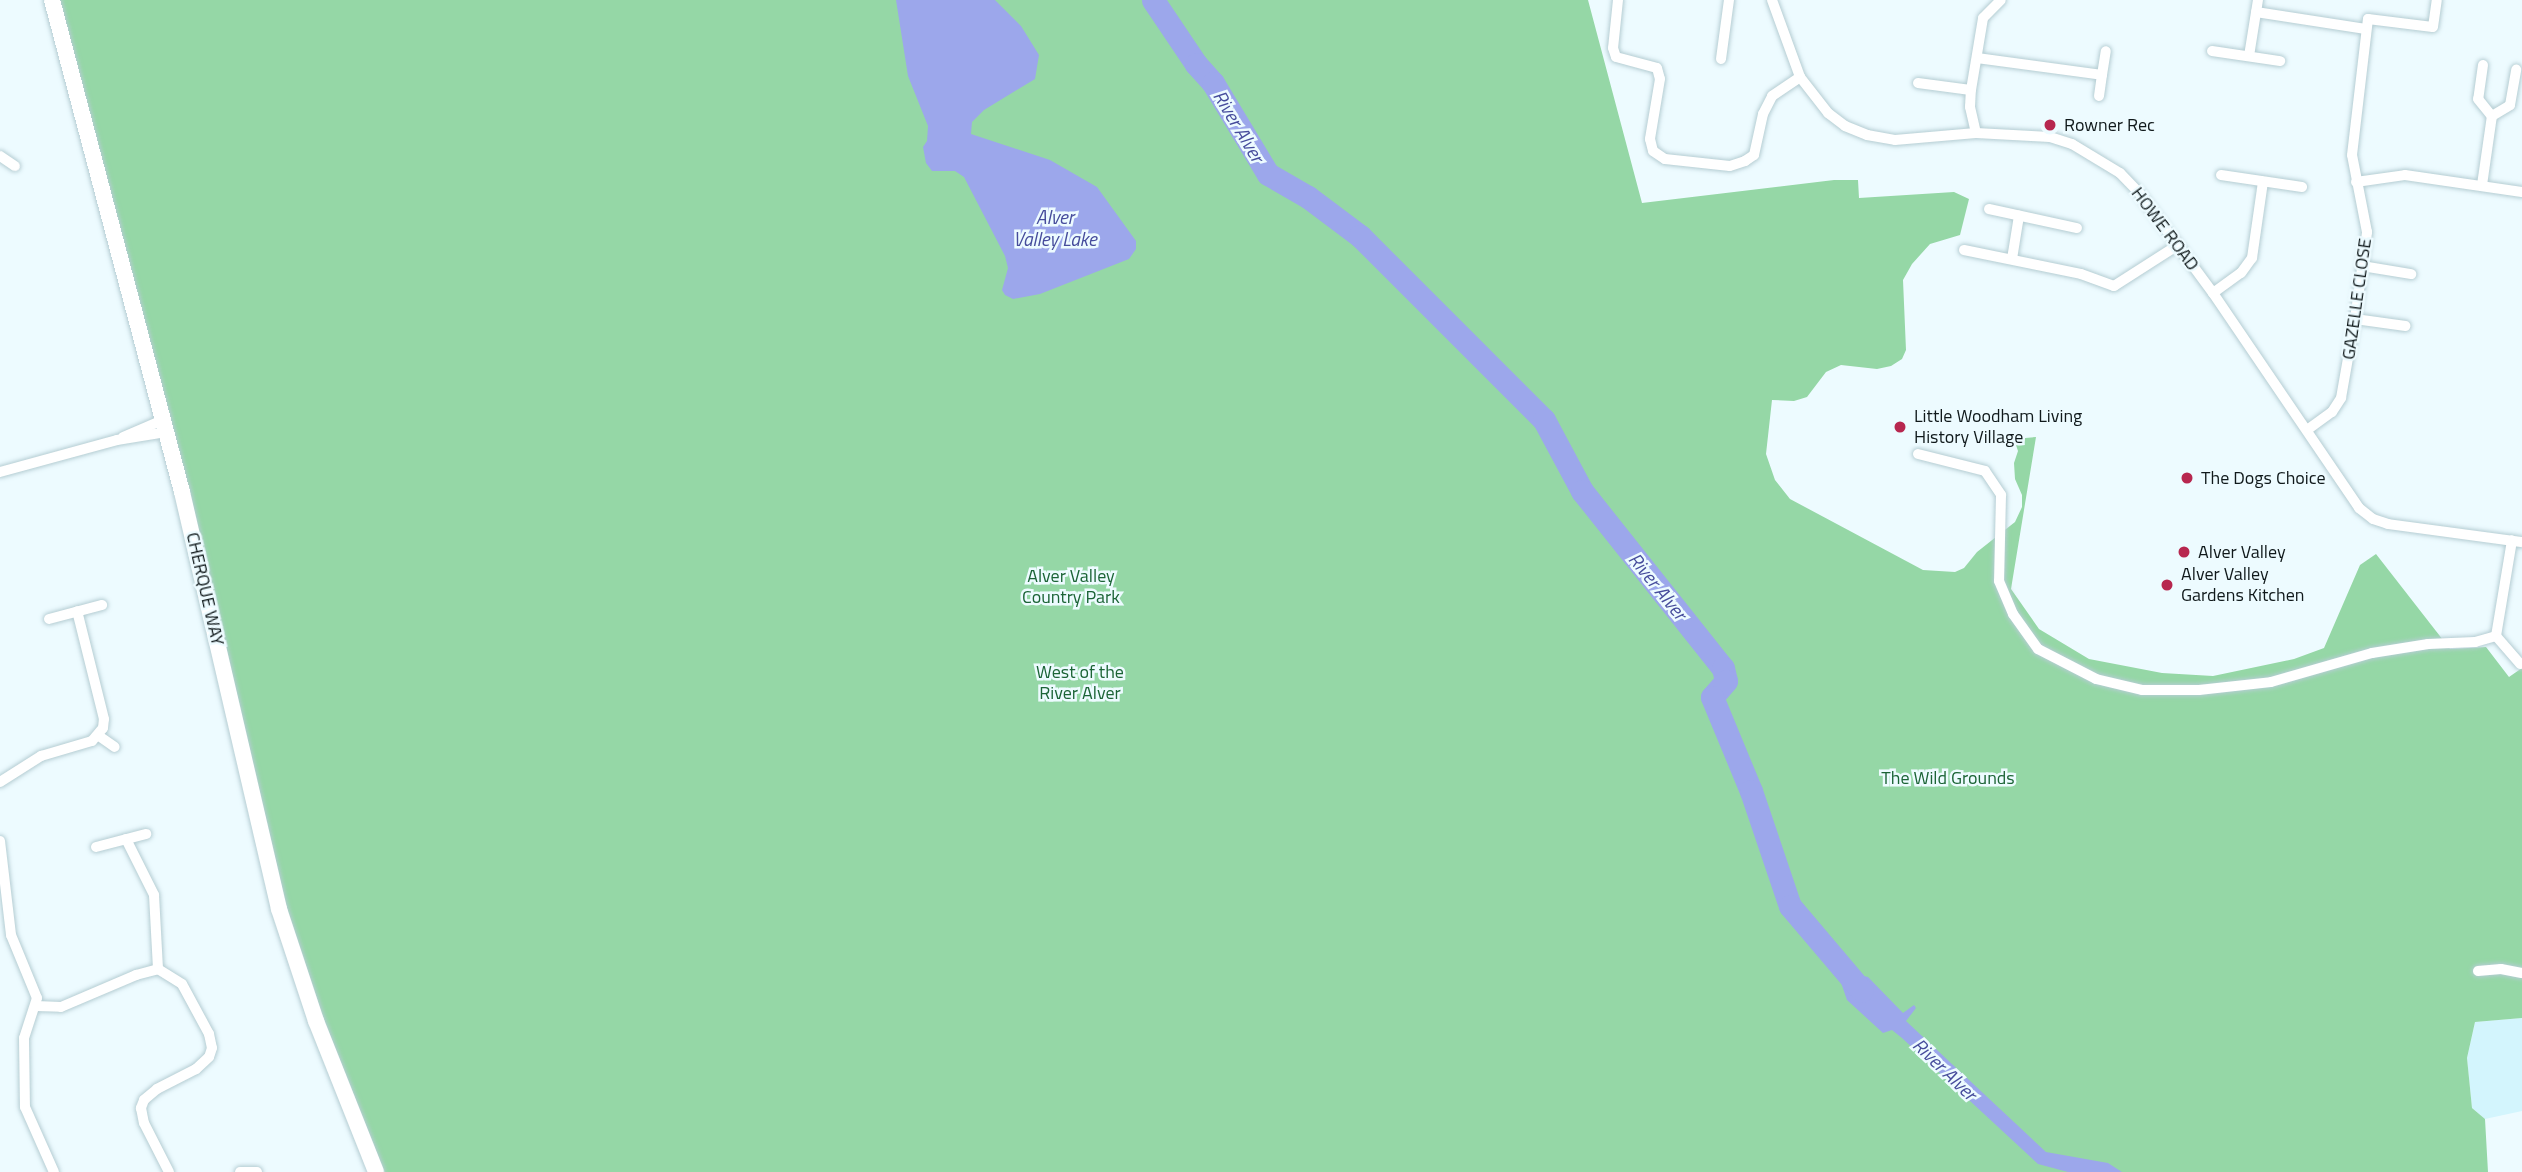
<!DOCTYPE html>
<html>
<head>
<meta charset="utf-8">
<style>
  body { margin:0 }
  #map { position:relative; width:2522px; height:1172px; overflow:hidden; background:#edfbff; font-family:"Titillium Web",sans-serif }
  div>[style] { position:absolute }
  .built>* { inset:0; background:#d3f5fd }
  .green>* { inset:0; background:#95d7a6 }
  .water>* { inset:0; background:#9ca7eb }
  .river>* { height:23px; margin:-11.5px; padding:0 11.5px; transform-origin:11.5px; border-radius:11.5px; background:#9ca7eb }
  .roads { filter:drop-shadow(0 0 2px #b5cdd3) drop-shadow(0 0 2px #b5cdd3) }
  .street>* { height:10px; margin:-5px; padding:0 5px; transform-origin:5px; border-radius:5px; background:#fff }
  .secondary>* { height:16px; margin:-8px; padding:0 8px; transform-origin:8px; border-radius:8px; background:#fff }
  .dots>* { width:19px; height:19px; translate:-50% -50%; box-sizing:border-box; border:4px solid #edfbff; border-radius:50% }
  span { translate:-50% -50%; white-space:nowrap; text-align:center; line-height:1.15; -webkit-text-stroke:5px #edfbff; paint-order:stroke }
  .poi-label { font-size:18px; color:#10191b }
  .left { translate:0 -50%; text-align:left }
  .street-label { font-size:18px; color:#10191b }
  .park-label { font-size:18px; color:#1b6436 }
  .water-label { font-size:19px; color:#464c9c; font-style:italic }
</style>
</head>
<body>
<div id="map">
  <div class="built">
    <div style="clip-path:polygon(2522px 1018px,2522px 1111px,2485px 1119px,2472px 1108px,2467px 1058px,2475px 1022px)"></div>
  </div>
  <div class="green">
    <div style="clip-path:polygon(52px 0,1588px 0,1642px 203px,1834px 180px,1858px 180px,1859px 198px,1954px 192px,1969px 199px,1960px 235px,1930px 244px,1912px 264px,1903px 280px,1906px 350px,1902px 359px,1891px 366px,1877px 369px,1841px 365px,1826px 372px,1807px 397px,1794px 401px,1772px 400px,1766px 454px,1775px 480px,1790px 499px,1923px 570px,1955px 572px,1964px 568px,1977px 552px,2015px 522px,2022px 507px,2022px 495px,2015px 479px,2014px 463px,2018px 451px,2014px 439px,2036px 437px,2011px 589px,2039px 629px,2089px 659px,2162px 673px,2213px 676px,2294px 659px,2324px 648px,2360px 565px,2376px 554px,2450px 649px,2486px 647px,2509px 677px,2522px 668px,2522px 1018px,2475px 1022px,2467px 1058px,2472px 1108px,2485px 1119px,2488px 1172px,380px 1172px,316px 1021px)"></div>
  </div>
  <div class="water">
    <div style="clip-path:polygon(896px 0,995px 0,1021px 26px,1039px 55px,1035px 79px,984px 110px,972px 122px,971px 134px,1050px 160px,1097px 187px,1136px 241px,1136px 249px,1129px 259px,1040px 294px,1013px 299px,1005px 295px,1002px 290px,1008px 268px,1005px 256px,964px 177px,955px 171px,932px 171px,926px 163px,923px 147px,927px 141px,928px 126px,908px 76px)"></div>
    <div style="clip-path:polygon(1845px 963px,1859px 975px,1868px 977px,1903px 1013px,1914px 1005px,1916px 1008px,1906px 1021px,2046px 1152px,2108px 1163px,2122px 1172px,2068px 1172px,2038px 1164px,1902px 1038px,1892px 1030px,1883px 1033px,1847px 1000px,1838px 974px)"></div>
  </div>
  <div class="river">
    <div style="left:1153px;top:0;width:77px;rotate:56.1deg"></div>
    <div style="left:1196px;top:64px;width:25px;rotate:48deg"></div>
    <div style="left:1213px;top:83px;width:106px;rotate:58.9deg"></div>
    <div style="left:1268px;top:174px;width:46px;rotate:29.9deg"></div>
    <div style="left:1308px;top:197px;width:65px;rotate:36.9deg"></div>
    <div style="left:1360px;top:236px;width:260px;rotate:45deg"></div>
    <div style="left:1544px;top:420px;width:81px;rotate:61.8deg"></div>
    <div style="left:1582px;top:491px;width:226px;rotate:51.5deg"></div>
    <div style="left:1723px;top:668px;width:13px;rotate:77deg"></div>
    <div style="left:1726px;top:681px;width:21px;rotate:131deg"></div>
    <div style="left:1712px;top:697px;width:102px;rotate:67.5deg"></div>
    <div style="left:1751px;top:791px;width:121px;rotate:71.3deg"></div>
    <div style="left:1790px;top:906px;width:111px;rotate:49.7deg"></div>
  </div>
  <div class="roads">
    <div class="street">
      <div style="left:1618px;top:0;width:48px;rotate:95.9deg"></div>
      <div style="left:1613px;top:48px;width:9px;rotate:72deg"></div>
      <div style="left:1616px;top:57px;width:42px;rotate:15deg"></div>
      <div style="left:1657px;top:68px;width:11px;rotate:75deg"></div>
      <div style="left:1660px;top:79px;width:61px;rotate:99.5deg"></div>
      <div style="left:1650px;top:139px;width:12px;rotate:76deg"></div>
      <div style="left:1653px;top:151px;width:14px;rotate:34deg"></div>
      <div style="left:1665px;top:159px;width:65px;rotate:6.1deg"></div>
      <div style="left:1730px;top:166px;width:16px;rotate:-18deg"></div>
      <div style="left:1745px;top:161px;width:11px;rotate:-34deg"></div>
      <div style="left:1754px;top:155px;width:42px;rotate:-77.6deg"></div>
      <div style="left:1763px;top:114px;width:20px;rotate:-63deg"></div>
      <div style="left:1772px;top:96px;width:34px;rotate:-34deg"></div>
      <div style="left:1772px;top:0;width:82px;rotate:70deg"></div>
      <div style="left:1800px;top:77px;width:46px;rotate:52.1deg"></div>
      <div style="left:1828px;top:113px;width:21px;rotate:37deg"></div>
      <div style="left:1845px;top:126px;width:24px;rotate:22deg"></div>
      <div style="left:1867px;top:135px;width:28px;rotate:10deg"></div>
      <div style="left:1895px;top:140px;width:81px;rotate:-4.9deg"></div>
      <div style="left:1976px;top:133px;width:74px;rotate:3.1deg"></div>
      <div style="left:2050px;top:137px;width:23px;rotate:18deg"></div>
      <div style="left:2072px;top:144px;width:56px;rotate:31.1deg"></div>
      <div style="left:2120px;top:173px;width:29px;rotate:46deg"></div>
      <div style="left:2140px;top:194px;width:123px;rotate:53.6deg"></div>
      <div style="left:2213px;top:293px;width:260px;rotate:55.8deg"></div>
      <div style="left:2359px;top:508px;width:18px;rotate:38deg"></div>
      <div style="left:2373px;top:519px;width:16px;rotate:18deg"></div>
      <div style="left:2388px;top:524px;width:135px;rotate:7.7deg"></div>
      <div style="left:2256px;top:12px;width:111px;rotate:8.8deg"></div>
      <div style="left:2212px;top:51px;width:69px;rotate:8.4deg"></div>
      <div style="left:2249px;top:56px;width:57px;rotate:-80.9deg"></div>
      <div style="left:1977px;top:58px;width:126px;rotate:7.7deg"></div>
      <div style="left:2102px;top:75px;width:24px;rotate:-81deg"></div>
      <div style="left:1721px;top:59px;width:60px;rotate:-82.3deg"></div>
      <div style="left:2483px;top:65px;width:34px;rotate:98deg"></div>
      <div style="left:2478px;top:99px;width:22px;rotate:51deg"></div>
      <div style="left:2492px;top:116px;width:21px;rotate:-31deg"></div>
      <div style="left:2510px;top:105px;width:36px;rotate:-80deg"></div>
      <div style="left:1918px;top:83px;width:53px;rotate:7.5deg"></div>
      <div style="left:2099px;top:96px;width:21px;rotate:-82deg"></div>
      <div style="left:1976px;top:133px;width:27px;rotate:-103deg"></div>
      <div style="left:1970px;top:107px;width:17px;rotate:-87deg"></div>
      <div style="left:1971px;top:90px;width:73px;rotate:-80.5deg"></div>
      <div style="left:1983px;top:18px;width:25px;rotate:-45deg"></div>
      <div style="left:0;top:156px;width:18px;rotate:34deg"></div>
      <div style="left:2221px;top:175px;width:82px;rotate:8.4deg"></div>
      <div style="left:2356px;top:182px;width:49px;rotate:-8.1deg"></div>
      <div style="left:2405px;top:175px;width:118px;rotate:8.3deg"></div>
      <div style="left:2482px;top:185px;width:70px;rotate:-81.8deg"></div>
      <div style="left:1989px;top:209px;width:90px;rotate:12.2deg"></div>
      <div style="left:1964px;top:250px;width:119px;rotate:11.6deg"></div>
      <div style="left:2081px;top:274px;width:35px;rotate:20deg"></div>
      <div style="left:2114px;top:286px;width:76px;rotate:-32.6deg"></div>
      <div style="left:2012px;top:259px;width:44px;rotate:-80.8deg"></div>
      <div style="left:2362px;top:266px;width:50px;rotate:9.3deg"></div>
      <div style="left:2213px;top:293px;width:34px;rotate:-36deg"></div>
      <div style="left:2241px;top:273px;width:19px;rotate:-54deg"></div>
      <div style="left:2252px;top:258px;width:77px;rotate:-81.8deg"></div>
      <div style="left:2355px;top:319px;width:51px;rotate:7.8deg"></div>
      <div style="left:2307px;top:430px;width:31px;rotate:-36deg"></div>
      <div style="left:2332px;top:412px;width:17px;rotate:-57deg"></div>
      <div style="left:2341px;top:398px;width:80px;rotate:-80deg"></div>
      <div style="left:2355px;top:319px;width:88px;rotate:-82.1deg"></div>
      <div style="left:2367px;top:232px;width:78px;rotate:-101deg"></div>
      <div style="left:2352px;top:155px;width:137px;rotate:-83.3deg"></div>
      <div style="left:2368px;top:19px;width:65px;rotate:7deg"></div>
      <div style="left:2433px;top:27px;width:27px;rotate:-82deg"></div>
      <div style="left:123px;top:437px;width:43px;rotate:-23deg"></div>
      <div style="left:1918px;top:454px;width:69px;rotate:14.2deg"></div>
      <div style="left:1985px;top:471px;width:29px;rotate:56deg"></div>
      <div style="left:2001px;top:495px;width:86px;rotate:91.3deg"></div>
      <div style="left:1999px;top:581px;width:36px;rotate:67deg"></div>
      <div style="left:2013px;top:614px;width:43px;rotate:54.5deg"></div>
      <div style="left:2038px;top:649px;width:65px;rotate:27.3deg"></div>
      <div style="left:2096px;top:679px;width:47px;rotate:13.4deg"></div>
      <div style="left:2142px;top:690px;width:57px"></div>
      <div style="left:2199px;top:690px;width:72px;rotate:-6.3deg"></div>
      <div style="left:2271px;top:682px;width:105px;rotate:-16deg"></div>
      <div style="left:2372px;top:653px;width:57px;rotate:-9.1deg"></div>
      <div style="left:2428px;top:644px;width:47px;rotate:-2.4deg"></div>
      <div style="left:2475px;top:642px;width:22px;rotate:-16deg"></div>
      <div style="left:2496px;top:636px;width:97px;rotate:-80.5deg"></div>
      <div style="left:0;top:472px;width:121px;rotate:-15.3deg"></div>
      <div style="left:117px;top:440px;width:51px;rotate:-9.1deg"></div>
      <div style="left:49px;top:619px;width:55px;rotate:-14.8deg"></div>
      <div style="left:2496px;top:636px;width:37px;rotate:49deg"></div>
      <div style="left:99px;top:736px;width:19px;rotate:35deg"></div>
      <div style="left:0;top:782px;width:49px;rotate:-32.4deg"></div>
      <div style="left:41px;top:756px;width:53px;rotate:-16.4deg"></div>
      <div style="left:92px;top:741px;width:17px;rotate:-50deg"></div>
      <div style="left:103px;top:728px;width:9px;rotate:-84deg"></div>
      <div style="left:104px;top:719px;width:111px;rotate:-104deg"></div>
      <div style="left:126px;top:839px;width:63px;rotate:63.4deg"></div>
      <div style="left:154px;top:895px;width:74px;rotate:86.9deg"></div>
      <div style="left:0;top:841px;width:95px;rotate:83.3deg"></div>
      <div style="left:11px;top:935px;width:68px;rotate:67.6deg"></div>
      <div style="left:37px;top:998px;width:42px;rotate:108deg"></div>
      <div style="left:24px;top:1038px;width:69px;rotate:89.2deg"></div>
      <div style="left:25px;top:1107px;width:71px;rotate:66deg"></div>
      <div style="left:96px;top:847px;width:52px;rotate:-14.6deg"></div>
      <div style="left:2478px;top:971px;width:23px;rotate:-5deg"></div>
      <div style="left:2501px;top:969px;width:21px;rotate:11deg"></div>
      <div style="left:36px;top:1006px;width:25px;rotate:2deg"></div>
      <div style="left:61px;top:1007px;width:82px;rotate:-23.1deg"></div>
      <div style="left:136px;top:975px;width:23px;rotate:-15deg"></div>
      <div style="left:158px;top:969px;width:28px;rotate:32deg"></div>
      <div style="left:182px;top:984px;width:57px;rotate:61.6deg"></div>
      <div style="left:209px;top:1034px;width:14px;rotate:78deg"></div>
      <div style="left:212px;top:1048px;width:9px;rotate:108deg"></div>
      <div style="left:209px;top:1057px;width:18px;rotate:137deg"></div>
      <div style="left:196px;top:1069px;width:44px;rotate:152.9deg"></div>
      <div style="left:157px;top:1089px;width:17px;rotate:140deg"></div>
      <div style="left:144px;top:1100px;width:9px;rotate:111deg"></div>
      <div style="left:141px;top:1108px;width:15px;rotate:79deg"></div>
      <div style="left:144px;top:1123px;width:55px;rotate:63deg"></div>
      <div style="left:240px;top:1172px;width:17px"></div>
    </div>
    <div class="secondary">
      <div style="left:52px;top:0;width:509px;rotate:75.2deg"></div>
      <div style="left:182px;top:492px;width:428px;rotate:76.9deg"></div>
      <div style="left:279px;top:909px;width:118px;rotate:71.7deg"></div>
      <div style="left:316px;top:1021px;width:162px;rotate:68.3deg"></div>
    </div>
  </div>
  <div class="dots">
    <div style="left:2050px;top:125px;background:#b7274f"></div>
    <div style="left:1900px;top:427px;background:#b7274f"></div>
    <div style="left:2187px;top:478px;background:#b7274f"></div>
    <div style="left:2184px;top:552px;background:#b7274f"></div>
    <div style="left:2167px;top:585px;background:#b7274f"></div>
  </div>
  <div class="poi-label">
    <span class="left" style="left:2064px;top:125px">Rowner Rec</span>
    <span class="left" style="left:1914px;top:427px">Little Woodham Living<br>History Village</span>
    <span class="left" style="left:2201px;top:478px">The Dogs Choice</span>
    <span class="left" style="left:2198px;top:552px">Alver Valley</span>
    <span class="left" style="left:2181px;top:585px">Alver Valley<br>Gardens Kitchen</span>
  </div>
  <div class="street-label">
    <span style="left:2165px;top:229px;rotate:53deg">HOWE ROAD</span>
    <span style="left:2357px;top:299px;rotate:-82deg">GAZELLE CLOSE</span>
    <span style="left:205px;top:589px;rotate:77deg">CHERQUE WAY</span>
  </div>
  <div class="park-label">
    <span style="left:1071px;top:587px">Alver Valley<br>Country Park</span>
    <span style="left:1080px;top:683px">West of the<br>River Alver</span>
    <span style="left:1948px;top:778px">The Wild Grounds</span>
  </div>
  <div class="water-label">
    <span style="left:1239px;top:126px;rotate:59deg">River Alver</span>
    <span style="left:1055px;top:228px">Alver<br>Valley Lake</span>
    <span style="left:1658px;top:586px;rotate:51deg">River Alver</span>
    <span style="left:1945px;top:1069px;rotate:44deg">River Alver</span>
  </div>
</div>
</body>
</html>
